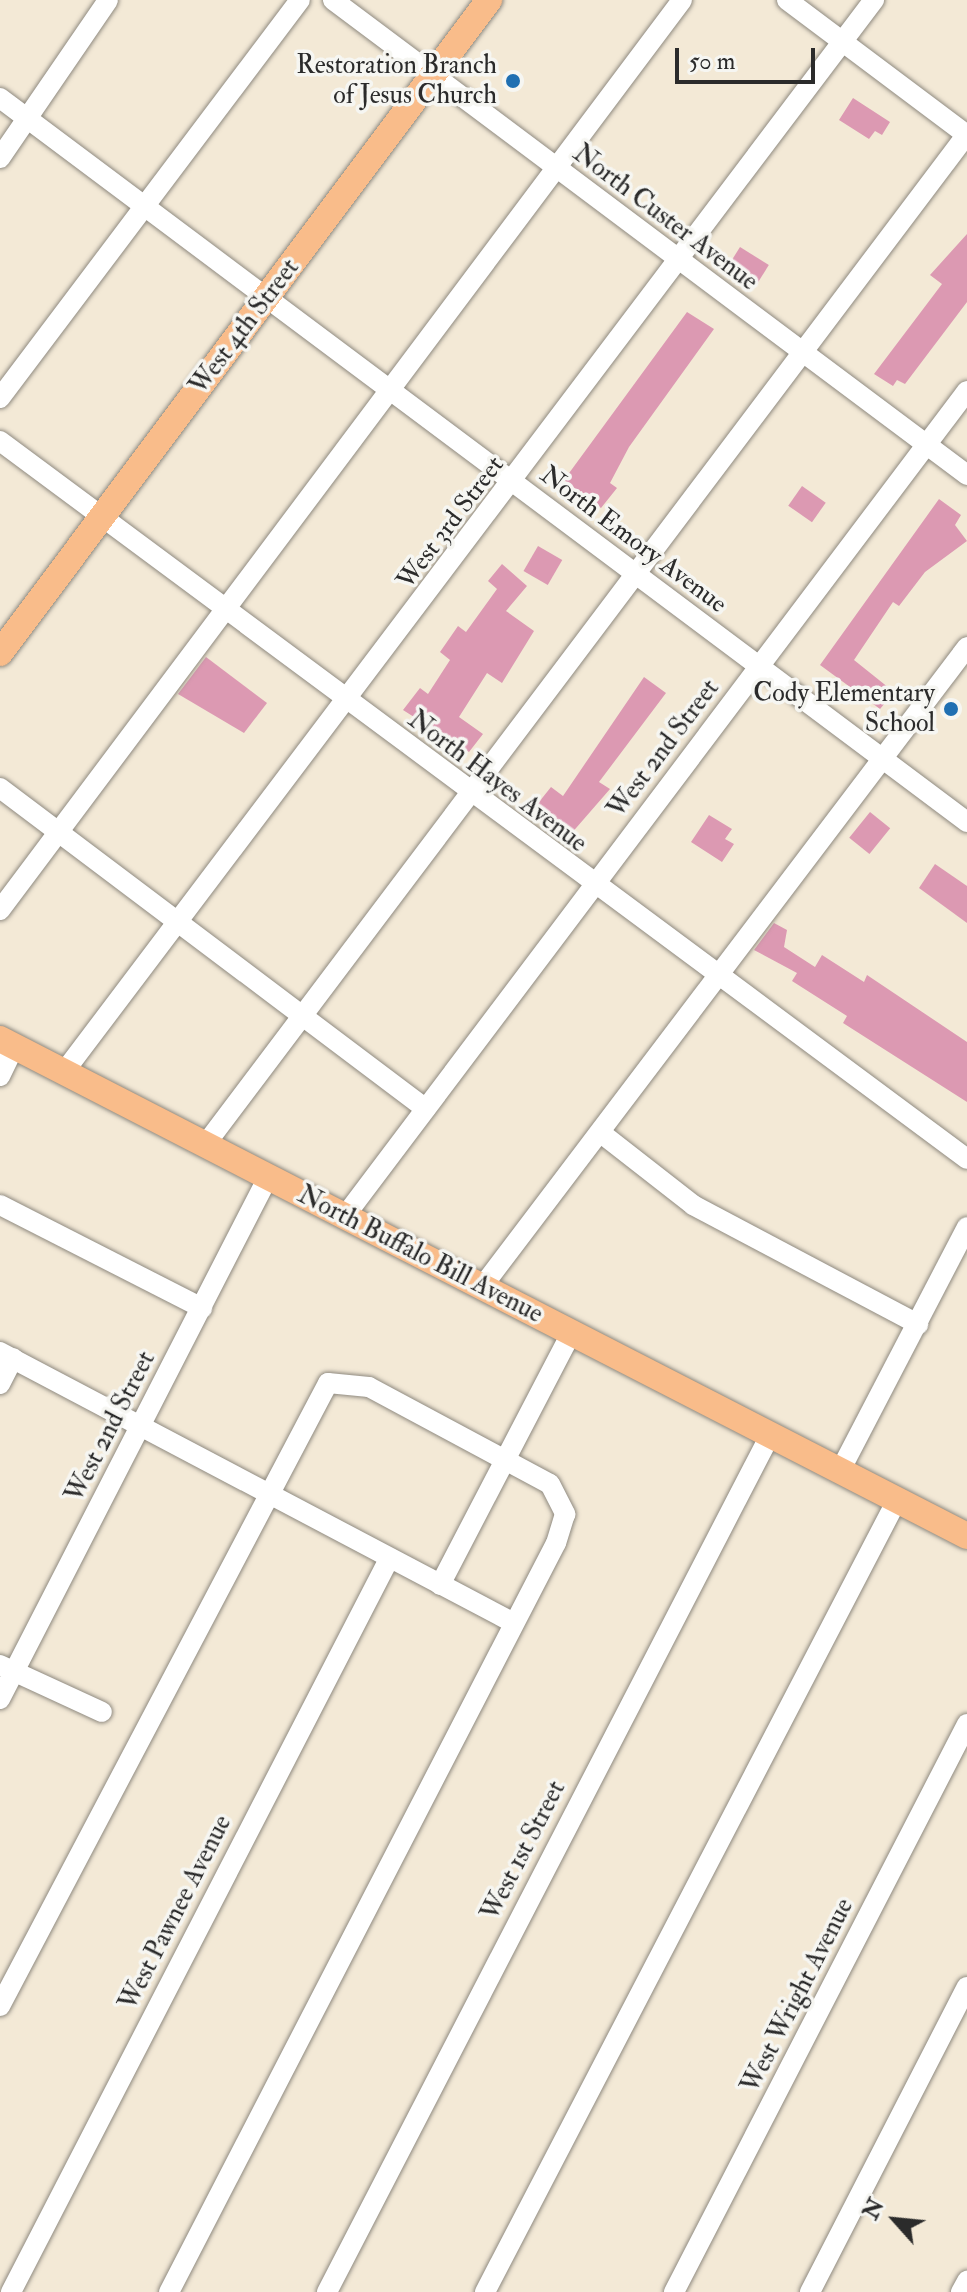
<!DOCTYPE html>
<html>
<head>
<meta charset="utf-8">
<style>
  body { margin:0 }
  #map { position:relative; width:967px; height:2292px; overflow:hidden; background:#f3e9d6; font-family:"IM FELL Double Pica",serif }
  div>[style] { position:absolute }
  .building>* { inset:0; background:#dc99b2; transform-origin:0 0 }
  .roads { filter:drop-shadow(0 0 2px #8f8a80) drop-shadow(0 0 2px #8f8a80) }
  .minor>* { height:20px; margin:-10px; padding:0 10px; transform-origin:10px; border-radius:10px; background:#fff }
  .major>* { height:26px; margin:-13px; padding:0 13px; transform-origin:13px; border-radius:13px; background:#f9bc8a }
  .dots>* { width:22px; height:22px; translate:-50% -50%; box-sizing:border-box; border:4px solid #f6f6f2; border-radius:50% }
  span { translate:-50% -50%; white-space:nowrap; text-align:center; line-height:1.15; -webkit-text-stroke:7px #f6f6f2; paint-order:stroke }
  .poi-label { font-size:26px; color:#2b2b2b }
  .right { translate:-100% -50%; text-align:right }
  .street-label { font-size:26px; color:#2b2b2b }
  .north { position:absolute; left:855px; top:2180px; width:80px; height:80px; -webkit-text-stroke:6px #f6f6f2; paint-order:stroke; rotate:297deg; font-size:22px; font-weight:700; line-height:32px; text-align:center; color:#2b2b2b }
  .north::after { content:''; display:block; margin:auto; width:28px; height:36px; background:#2b2b2b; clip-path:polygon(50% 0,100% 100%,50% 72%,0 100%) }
  .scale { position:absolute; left:675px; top:48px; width:140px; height:36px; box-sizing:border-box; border:4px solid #2b2b2b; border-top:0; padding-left:10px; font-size:24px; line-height:28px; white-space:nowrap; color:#2b2b2b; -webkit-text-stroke:6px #f6f6f2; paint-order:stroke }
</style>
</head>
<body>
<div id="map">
  <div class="building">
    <div style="clip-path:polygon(853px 98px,890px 122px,882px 135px,875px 131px,869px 139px,839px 120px)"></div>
    <div style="clip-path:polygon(967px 234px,967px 302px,905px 384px,897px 380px,893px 386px,874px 374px,942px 284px,930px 275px)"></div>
    <div style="left:740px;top:247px;width:34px;height:23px;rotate:32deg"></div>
    <div style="clip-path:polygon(687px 312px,714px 329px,629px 447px,610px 483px,617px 488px,601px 508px,564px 480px)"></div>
    <div style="left:802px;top:486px;width:29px;height:24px;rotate:35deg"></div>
    <div style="clip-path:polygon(939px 499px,961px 515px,955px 525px,967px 541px,925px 572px,899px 606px,893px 602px,854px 660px,894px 692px,880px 709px,820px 665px)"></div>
    <div style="left:538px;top:546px;width:28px;height:29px;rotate:30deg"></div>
    <div style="clip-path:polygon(502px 564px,527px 586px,506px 611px,534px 631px,502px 683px,487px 673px,459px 717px,483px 734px,469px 752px,403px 710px,420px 688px,428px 694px,450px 660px,440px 652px,458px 626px,466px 632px,497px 589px,488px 581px)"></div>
    <div style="clip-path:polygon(206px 657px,267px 703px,244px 733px,178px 694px)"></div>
    <div style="clip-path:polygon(644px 677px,666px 693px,599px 782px,610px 789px,570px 835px,535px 807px,551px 787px,563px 796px)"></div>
    <div style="left:870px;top:812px;width:26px;height:33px;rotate:39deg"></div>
    <div style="clip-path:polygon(709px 815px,732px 829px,725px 839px,734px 844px,722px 862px,691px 842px)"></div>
    <div style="clip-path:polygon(935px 864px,967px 886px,967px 923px,919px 888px)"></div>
    <div style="clip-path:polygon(774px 923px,787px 930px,784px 947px,815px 967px,822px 955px,864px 982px,867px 975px,967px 1042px,967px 1102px,843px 1023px,847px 1016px,792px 981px,797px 973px,754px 950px)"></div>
  </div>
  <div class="roads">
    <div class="minor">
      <div style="left:333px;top:0;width:792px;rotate:36.84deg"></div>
      <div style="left:787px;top:0;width:225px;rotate:36.9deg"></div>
      <div style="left:0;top:98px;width:1208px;rotate:36.82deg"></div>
      <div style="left:0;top:158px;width:191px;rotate:-55.6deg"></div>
      <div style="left:0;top:398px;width:498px;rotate:-53deg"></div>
      <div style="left:0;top:441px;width:1204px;rotate:36.59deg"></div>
      <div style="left:0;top:788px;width:533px;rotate:37deg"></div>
      <div style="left:0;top:910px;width:1137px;rotate:-53.15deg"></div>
      <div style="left:64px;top:1072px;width:1344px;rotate:-52.93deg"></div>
      <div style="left:0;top:1076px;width:32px;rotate:-64deg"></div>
      <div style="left:601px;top:1133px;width:117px;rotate:38deg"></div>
      <div style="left:693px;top:1205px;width:255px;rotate:27.9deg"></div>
      <div style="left:205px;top:1145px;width:1266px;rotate:-52.99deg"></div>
      <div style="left:0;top:1205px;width:227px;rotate:27deg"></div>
      <div style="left:345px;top:1216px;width:1033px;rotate:-52.99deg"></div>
      <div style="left:482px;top:1287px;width:803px;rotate:-52.84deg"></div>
      <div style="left:0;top:1352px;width:579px;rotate:27.8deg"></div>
      <div style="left:0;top:1384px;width:29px;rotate:-63deg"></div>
      <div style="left:840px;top:1471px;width:275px;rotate:-62.5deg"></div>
      <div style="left:440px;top:1585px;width:284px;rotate:-62.5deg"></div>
      <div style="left:0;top:1665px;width:112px;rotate:24.7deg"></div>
      <div style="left:0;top:1699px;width:587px;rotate:-62.82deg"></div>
      <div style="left:0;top:2006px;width:704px;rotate:-62.23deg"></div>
      <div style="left:328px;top:1383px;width:41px;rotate:5.6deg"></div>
      <div style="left:369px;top:1387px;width:205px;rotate:28.2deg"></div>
      <div style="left:550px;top:1484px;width:34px;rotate:63deg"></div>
      <div style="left:565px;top:1514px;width:30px;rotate:107deg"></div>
      <div style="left:556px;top:1543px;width:843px;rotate:117.32deg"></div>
      <div style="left:11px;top:2292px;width:825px;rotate:-62.72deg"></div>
      <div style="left:327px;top:2292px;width:965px;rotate:-62.66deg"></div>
      <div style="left:485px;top:2292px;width:893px;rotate:-62.52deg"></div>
      <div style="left:674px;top:2292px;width:639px;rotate:-62.71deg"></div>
      <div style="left:810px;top:2292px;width:343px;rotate:-62.8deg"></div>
      <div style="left:961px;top:2292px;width:13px;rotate:-61deg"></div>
    </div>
    <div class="major">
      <div style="left:0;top:653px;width:816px;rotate:-53.17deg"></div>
      <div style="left:0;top:1039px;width:1087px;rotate:27.2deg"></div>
    </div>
  </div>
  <div class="dots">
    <div style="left:513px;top:81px;background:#1f6fb2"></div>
    <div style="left:951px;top:709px;background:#1f6fb2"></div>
  </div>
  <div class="poi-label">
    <span class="right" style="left:497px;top:81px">Restoration Branch<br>of Jesus Church</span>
    <span class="right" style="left:935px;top:709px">Cody Elementary<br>School</span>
  </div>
  <div class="street-label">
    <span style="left:665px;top:218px;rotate:37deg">North Custer Avenue</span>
    <span style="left:245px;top:327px;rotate:-53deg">West 4th Street</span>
    <span style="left:451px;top:523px;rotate:-53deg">West 3rd Street</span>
    <span style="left:633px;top:540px;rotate:37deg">North Emory Avenue</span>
    <span style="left:664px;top:749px;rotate:-53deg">West 2nd Street</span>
    <span style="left:497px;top:782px;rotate:37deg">North Hayes Avenue</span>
    <span style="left:420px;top:1255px;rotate:27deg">North Buffalo Bill Avenue</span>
    <span style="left:111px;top:1427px;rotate:-63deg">West 2nd Street</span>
    <span style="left:524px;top:1851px;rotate:-63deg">West 1st Street</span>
    <span style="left:176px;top:1913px;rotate:-63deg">West Pawnee Avenue</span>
    <span style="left:798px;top:1996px;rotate:-63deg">West Wright Avenue</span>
  </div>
  <div class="north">N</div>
  <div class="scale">50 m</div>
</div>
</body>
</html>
